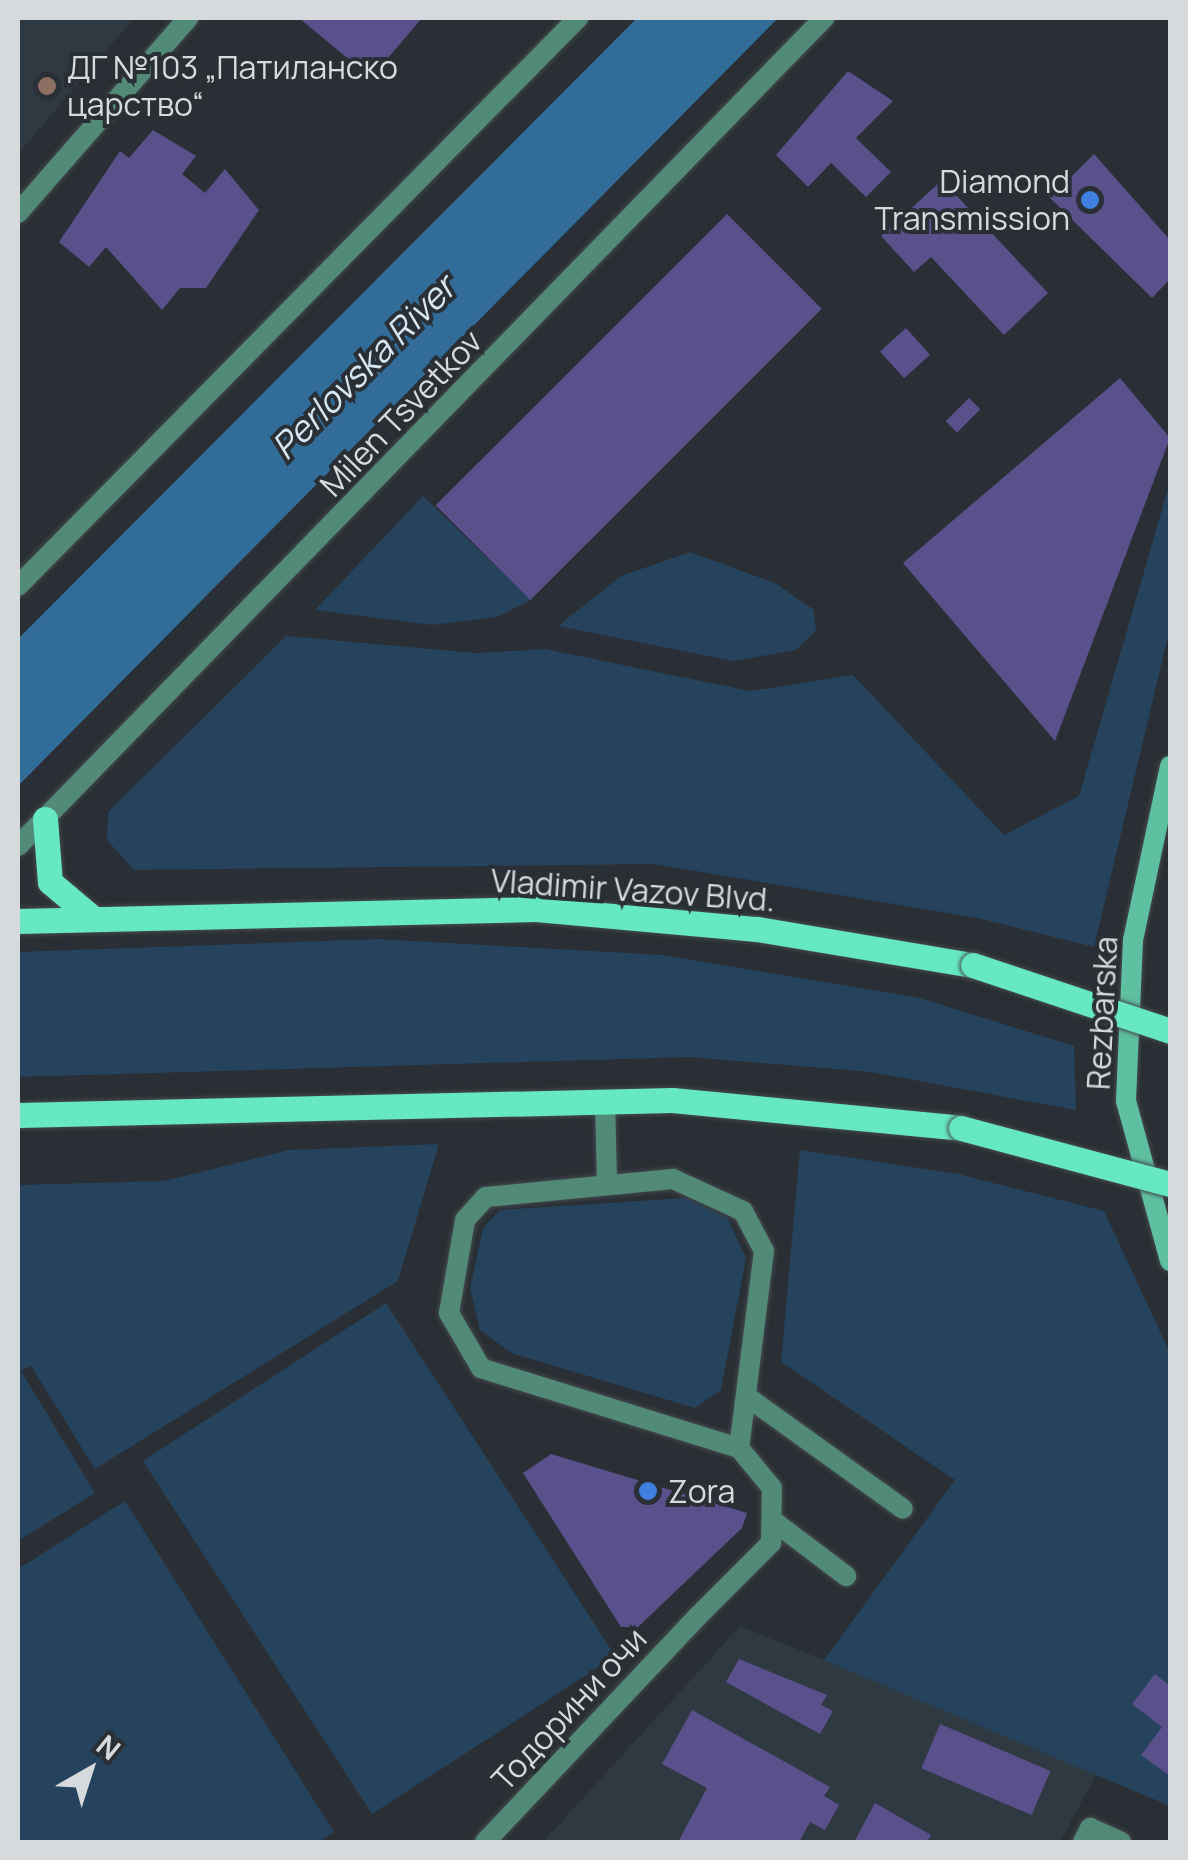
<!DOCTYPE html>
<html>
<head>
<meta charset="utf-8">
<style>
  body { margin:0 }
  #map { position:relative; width:1188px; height:1860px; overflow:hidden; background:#292f34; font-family:Manrope,sans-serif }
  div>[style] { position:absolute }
  .built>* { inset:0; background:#2e3942 }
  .green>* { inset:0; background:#26435d; transform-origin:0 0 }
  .water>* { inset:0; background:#326d9a }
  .building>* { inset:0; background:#5a508b; transform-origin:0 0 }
  .roads { filter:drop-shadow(0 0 2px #454a4f) drop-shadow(0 0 2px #454a4f) }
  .lane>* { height:20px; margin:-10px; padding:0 10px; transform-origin:10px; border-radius:10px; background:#518b77 }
  .street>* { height:20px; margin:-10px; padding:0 10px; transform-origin:10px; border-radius:10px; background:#518b77 }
  .secondary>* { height:20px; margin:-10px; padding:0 10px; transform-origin:10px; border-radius:10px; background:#5ec0a0 }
  .primary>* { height:25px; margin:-12.5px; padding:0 12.5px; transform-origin:12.5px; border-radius:12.5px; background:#66e9c0 }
  .bridges { filter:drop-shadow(0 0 2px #454a4f) drop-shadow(0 0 2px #454a4f) }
  .primary-bridge>* { height:25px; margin:-12.5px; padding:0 12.5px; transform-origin:12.5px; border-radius:12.5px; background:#66e9c0 }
  .dots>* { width:28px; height:28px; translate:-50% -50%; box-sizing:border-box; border:5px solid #292f34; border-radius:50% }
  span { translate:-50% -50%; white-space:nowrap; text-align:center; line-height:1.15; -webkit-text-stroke:8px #292f34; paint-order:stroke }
  .poi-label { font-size:32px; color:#d6dadd }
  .left { translate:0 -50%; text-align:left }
  .right { translate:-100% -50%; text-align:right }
  .street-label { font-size:32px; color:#d6dadd }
  .water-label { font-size:35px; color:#d5e5f2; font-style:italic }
  .frame { position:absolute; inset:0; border:20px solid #d6dadd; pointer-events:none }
  .north { position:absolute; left:40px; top:1720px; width:100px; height:100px; -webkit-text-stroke:8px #292f34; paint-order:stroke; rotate:39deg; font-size:28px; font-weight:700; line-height:40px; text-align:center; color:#d6dadd }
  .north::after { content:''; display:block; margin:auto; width:35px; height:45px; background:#d6dadd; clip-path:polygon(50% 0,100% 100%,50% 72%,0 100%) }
</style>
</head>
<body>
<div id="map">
  <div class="built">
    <div style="clip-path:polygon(18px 18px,134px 18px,18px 154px)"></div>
    <div style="clip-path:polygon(740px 1626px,1098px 1771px,1060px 1842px,543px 1842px)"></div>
  </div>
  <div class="green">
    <div style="clip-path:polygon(1170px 482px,1170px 628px,1094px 947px,978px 918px,654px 864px,134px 870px,107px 840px,108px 812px,286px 636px,476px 653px,545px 649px,750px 691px,853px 675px,1004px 835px,1079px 796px)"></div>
    <div style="clip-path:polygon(423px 496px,531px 600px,497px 617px,432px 625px,315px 610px)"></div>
    <div style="clip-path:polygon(690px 552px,775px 583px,814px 610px,816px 631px,796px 650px,733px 661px,558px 626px,621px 576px)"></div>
    <div style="clip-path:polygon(378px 939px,663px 955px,916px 997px,1074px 1046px,1076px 1110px,871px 1072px,689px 1057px,18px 1077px,18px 952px)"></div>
    <div style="clip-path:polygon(439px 1144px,398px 1281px,95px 1469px,31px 1366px,21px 1371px,95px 1493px,18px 1541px,18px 1185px,164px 1181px,289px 1150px)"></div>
    <div style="clip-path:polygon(800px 1150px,958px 1174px,1104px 1211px,1170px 1353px,1170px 1806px,824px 1660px,955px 1480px,781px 1362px)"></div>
    <div style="clip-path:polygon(685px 1198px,727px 1217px,746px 1258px,721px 1390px,695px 1408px,511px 1353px,480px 1330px,470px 1288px,483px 1228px,500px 1210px)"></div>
    <div style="left:386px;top:1303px;width:421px;height:290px;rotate:57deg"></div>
    <div style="clip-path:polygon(125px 1501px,334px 1832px,318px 1842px,18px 1842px,18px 1569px)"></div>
  </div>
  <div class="water">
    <div style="clip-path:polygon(637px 18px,778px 18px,18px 786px,18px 639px)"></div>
  </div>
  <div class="building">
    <div style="clip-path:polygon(299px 18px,422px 18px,371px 78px)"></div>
    <div style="clip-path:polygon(848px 71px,893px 101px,856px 138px,891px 172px,866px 197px,831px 163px,808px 187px,776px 155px)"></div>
    <div style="clip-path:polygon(153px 130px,196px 156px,182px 174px,205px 193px,225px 169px,259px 210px,206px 288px,180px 288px,162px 310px,106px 247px,89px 267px,59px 242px,120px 151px,129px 158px)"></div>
    <div style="clip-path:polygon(1094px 154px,1170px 240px,1170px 279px,1152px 298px,1050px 198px)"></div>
    <div style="clip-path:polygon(942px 180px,1048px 293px,1004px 335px,931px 257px,914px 272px,881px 236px)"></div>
    <div style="left:727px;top:214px;width:134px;height:412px;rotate:45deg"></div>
    <div style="left:906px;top:328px;width:36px;height:35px;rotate:48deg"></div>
    <div style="clip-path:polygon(1120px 378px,1170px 438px,1055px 741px,903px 563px)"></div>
    <div style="left:969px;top:398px;width:16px;height:33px;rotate:45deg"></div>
    <div style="clip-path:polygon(551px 1454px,747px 1513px,742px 1528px,638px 1627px,621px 1627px,523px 1473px)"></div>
    <div style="clip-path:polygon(739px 1659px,827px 1695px,821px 1705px,833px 1711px,820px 1734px,726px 1682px)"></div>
    <div style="clip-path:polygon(1155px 1674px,1170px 1686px,1170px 1776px,1141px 1755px,1162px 1727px,1132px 1704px)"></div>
    <div style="clip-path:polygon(692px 1710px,830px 1787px,824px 1796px,839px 1805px,825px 1830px,810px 1822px,799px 1842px,678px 1842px,707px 1788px,662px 1764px)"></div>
    <div style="left:940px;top:1724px;width:120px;height:48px;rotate:23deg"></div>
    <div style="clip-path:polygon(875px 1803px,931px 1835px,927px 1842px,854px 1842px)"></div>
  </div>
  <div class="roads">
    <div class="lane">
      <div style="left:18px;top:213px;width:259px;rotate:-48.9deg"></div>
      <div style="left:605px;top:1101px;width:83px;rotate:88.6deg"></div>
      <div style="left:673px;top:1179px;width:77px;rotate:24.6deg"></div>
      <div style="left:743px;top:1211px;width:45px;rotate:62.3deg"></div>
      <div style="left:764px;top:1251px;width:199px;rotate:97.2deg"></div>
      <div style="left:739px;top:1448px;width:270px;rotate:-162.8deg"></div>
      <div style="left:481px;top:1368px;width:64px;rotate:-120.2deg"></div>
      <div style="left:449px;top:1313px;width:94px;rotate:-80.2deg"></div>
      <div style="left:465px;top:1220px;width:31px;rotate:-48deg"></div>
      <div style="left:486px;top:1197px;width:188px;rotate:-5.5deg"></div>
      <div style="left:746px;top:1396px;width:193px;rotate:35.7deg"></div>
      <div style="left:776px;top:1523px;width:88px;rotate:37.1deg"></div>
      <div style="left:697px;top:1617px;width:105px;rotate:-45deg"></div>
      <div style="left:771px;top:1543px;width:55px;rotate:-89deg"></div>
      <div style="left:772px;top:1488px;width:52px;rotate:-129.5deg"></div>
      <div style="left:1083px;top:1842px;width:16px;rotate:-63deg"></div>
      <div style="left:1090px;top:1828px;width:34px;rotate:24deg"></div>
    </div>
    <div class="street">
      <div style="left:18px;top:586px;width:798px;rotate:-45.41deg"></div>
      <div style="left:18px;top:846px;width:1156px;rotate:-45.77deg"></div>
      <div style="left:485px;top:1842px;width:309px;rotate:-46.7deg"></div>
    </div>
    <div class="secondary">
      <div style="left:1170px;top:766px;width:178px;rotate:102deg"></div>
      <div style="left:1133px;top:940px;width:161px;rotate:92.5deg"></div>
      <div style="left:1126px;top:1101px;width:166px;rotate:74.6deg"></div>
    </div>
    <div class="primary">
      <div style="left:45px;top:819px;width:63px;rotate:85.5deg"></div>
      <div style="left:50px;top:882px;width:57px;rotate:40.1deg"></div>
      <div style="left:18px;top:921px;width:518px;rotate:-1.33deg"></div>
      <div style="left:536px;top:909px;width:222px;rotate:5.2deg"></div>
      <div style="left:757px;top:929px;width:219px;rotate:9.5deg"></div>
      <div style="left:18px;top:1115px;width:654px;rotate:-1.31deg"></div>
      <div style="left:672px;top:1100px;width:290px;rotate:5.5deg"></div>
    </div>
  </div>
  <div class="bridges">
    <div class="primary-bridge">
      <div style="left:973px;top:965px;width:208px;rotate:18.5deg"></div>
      <div style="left:961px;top:1128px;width:216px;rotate:15deg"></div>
    </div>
  </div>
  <div class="dots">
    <div style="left:47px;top:86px;background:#8d6e63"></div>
    <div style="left:1090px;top:200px;background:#3f7fe0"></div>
    <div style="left:648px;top:1491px;background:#3f7fe0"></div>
  </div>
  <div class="poi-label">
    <span class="left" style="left:67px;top:86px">ДГ №103 „Патиланско<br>царство“</span>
    <span class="right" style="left:1070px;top:200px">Diamond<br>Transmission</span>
    <span class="left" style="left:668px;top:1491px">Zora</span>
  </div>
  <div class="street-label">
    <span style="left:401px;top:413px;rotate:-46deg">Milen Tsvetkov</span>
    <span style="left:633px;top:890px;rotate:4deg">Vladimir Vazov Blvd.</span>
    <span style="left:1102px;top:1013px;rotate:-87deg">Rezbarska</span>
    <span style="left:569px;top:1709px;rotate:-47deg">Тодорини очи</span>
  </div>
  <div class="water-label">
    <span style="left:363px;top:367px;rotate:-45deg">Perlovska River</span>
  </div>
  <div class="frame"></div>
  <div class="north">N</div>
</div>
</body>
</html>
